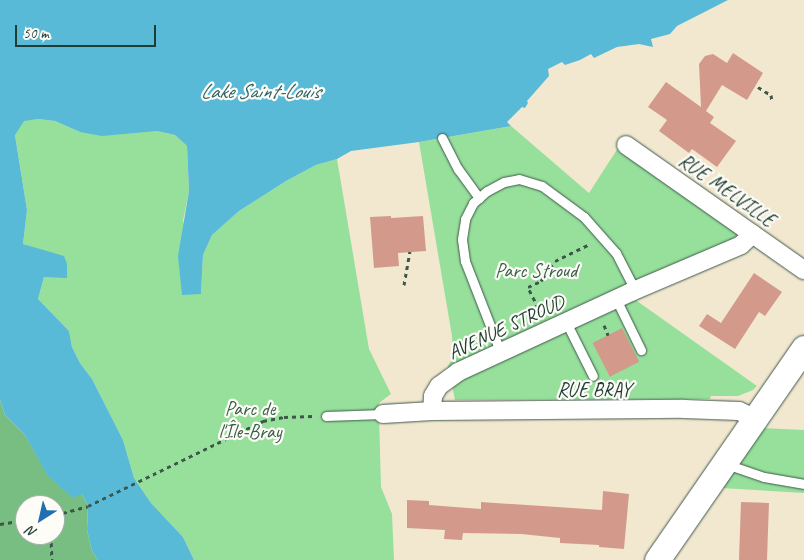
<!DOCTYPE html>
<html>
<head>
<meta charset="utf-8">
<style>
  body { margin:0 }
  #map { position:relative; width:804px; height:560px; overflow:hidden; background:#f2e8d0; font-family:Caveat,sans-serif }
  div>[style] { position:absolute }
  .green>* { inset:0; background:#96e09b }
  .forest>* { inset:0; background:#78be83 }
  .water>* { inset:0; background:#58bad7 }
  .building>* { inset:0; background:#d39a8b; transform-origin:0 0 }
  .path>* { height:3px; margin-top:-1.5px; transform-origin:0; background:repeating-linear-gradient(90deg,#3f574b 0 4px,transparent 0 8px) }
  .roads { filter:drop-shadow(0 0 1px #3f574b) drop-shadow(0 0 1px #3f574b) }
  .lane>* { height:9px; margin:-4.5px; padding:0 4.5px; transform-origin:4.5px; border-radius:4.5px; background:#fff }
  .street>* { height:18px; margin:-9px; padding:0 9px; transform-origin:9px; border-radius:9px; background:#fff }
  .secondary>* { height:25px; margin:-12.5px; padding:0 12.5px; transform-origin:12.5px; border-radius:12.5px; background:#fff }
  span { translate:-50% -50%; white-space:nowrap; text-align:center; line-height:1.15; -webkit-text-stroke:4.5px #fdfcf7; paint-order:stroke }
  .street-label { font-size:20px; color:#1f3d34 }
  .park-label { font-size:20px; color:#375e49 }
  .water-label { font-size:21px; color:#306265; font-style:italic }
  .north { position:absolute; left:15px; top:495px; width:50px; height:50px; box-sizing:border-box; background:#fdfcf7; border:1px solid #a4b0a9; border-radius:50%; rotate:215deg; font-size:14px; font-weight:700; line-height:20px; text-align:center; color:#1f3d34 }
  .north::after { content:''; display:block; margin:auto; width:18px; height:22px; background:#1f6fb2; clip-path:polygon(50% 0,100% 100%,50% 72%,0 100%) }
  .scale { position:absolute; left:15px; top:25px; width:141px; height:22px; box-sizing:border-box; border:2px solid #1f3d34; border-top:0; padding-left:6px; font-size:15px; line-height:18px; white-space:nowrap; color:#1f3d34; -webkit-text-stroke:4px #fdfcf7; paint-order:stroke }
</style>
</head>
<body>
<div id="map">
  <div class="green">
    <div style="clip-path:polygon(38px 119px,55px 121px,80px 132px,157px 131px,175px 135px,187px 146px,189px 191px,183px 221px,201px 294px,203px 255px,212px 235px,239px 211px,286px 181px,316px 165px,337px 159px,369px 349px,391px 394px,379px 403px,379px 415px,381px 487px,392px 514px,394px 560px,194px 560px,183px 537px,151px 503px,134px 478px,123px 440px,92px 379px,80px 363px,72px 347px,69px 331px,38px 299px,44px 277px,67px 277px,38px 249px,23px 244px,27px 210px,15px 134px,24px 120px)"></div>
    <div style="clip-path:polygon(511px 126px,589px 193px,618px 148px,736px 229px,737px 234px,733px 240px,629px 285px,637px 301px,757px 386px,753px 390px,738px 396px,711px 396px,710px 399px,455px 400px,448px 366px,453px 357px,452px 336px,419px 142px)"></div>
    <div style="clip-path:polygon(762px 428px,804px 430px,804px 493px,721px 488px)"></div>
  </div>
  <div class="forest">
    <div style="clip-path:polygon(evenodd,0 400px,5px 415px,25px 435px,49px 476px,82px 494px,88px 506px,87px 530px,92px 551px,98px 560px,0 560px,0 400px,25px 505px,55px 505px,55px 535px,25px 535px,25px 505px)"></div>
  </div>
  <div class="water">
    <div style="clip-path:polygon(0 0,728px 0,677px 26px,670px 34px,651px 39px,653px 47px,639px 44px,617px 47px,594px 58px,591px 54px,580px 60px,565px 65px,562px 62px,548px 69px,549px 76px,527px 101px,528px 103px,525px 108px,522px 107px,507px 122px,511px 126px,419px 142px,351px 151px,337px 159px,316px 165px,286px 181px,239px 211px,212px 235px,203px 255px,201px 294px,182px 295px,178px 256px,189px 191px,187px 146px,175px 135px,157px 131px,102px 136px,80px 132px,55px 121px,38px 119px,24px 121px,15px 135px,27px 210px,23px 244px,64px 256px,67px 264px,67px 278px,44px 277px,38px 299px,69px 331px,72px 347px,80px 363px,92px 379px,123px 440px,134px 478px,151px 503px,183px 537px,194px 560px,98px 560px,92px 551px,87px 530px,88px 506px,82px 494px,73px 498px,48px 476px,25px 435px,5px 415px,0 400px)"></div>
  </div>
  <div class="building">
    <div style="clip-path:polygon(733px 53px,763px 73px,747px 100px,722px 85px,706px 111px,714px 117px,710px 123px,736px 141px,717px 167px,692px 149px,689px 153px,659px 131px,667px 120px,648px 107px,666px 82px,701px 107px,699px 64px,705px 56px,713px 54px,727px 63px)"></div>
    <div style="clip-path:polygon(391px 216px,391px 218px,423px 216px,426px 251px,398px 253px,399px 266px,374px 268px,370px 217px)"></div>
    <div style="clip-path:polygon(754px 273px,782px 292px,765px 316px,759px 312px,735px 349px,699px 326px,707px 314px,721px 323px)"></div>
    <div style="left:622px;top:328px;width:38px;height:33px;rotate:63deg"></div>
    <div style="clip-path:polygon(603px 491px,629px 494px,624px 549px,599px 547px,599px 545px,560px 543px,560px 538px,521px 534px,463px 533px,462px 540px,444px 539px,445px 530px,407px 528px,407px 500px,429px 501px,429px 505px,481px 509px,481px 502px,602px 510px)"></div>
    <div style="left:741px;top:502px;width:28px;height:58px;rotate:2deg"></div>
  </div>
  <div class="path">
    <div style="left:758px;top:87px;width:15px;rotate:32deg"></div>
    <div style="left:771px;top:95px;width:6px;rotate:81deg"></div>
    <div style="left:404px;top:285px;width:34px;rotate:-80deg"></div>
    <div style="left:542px;top:315px;width:31px;rotate:-117deg"></div>
    <div style="left:528px;top:287px;width:14px;rotate:-25deg"></div>
    <div style="left:541px;top:281px;width:24px;rotate:-55deg"></div>
    <div style="left:555px;top:261px;width:39px;rotate:-26deg"></div>
    <div style="left:604px;top:325px;width:11px;rotate:68deg"></div>
    <div style="left:55px;top:515px;width:34px;rotate:-15deg"></div>
    <div style="left:88px;top:506px;width:195px;rotate:-25.9deg"></div>
    <div style="left:263px;top:421px;width:21px;rotate:-11deg"></div>
    <div style="left:284px;top:417px;width:29px;rotate:-2deg"></div>
    <div style="left:0;top:524px;width:25px;rotate:-9deg"></div>
    <div style="left:51px;top:535px;width:25px;rotate:88deg"></div>
  </div>
  <div class="roads">
    <div class="lane">
      <div style="left:442px;top:138px;width:35px;rotate:63deg"></div>
      <div style="left:458px;top:169px;width:36px;rotate:54deg"></div>
      <div style="left:616px;top:299px;width:57px;rotate:63.9deg"></div>
      <div style="left:566px;top:322px;width:60px;rotate:63.4deg"></div>
      <div style="left:500px;top:351px;width:97px;rotate:-111.3deg"></div>
      <div style="left:465px;top:261px;width:22px;rotate:-98deg"></div>
      <div style="left:462px;top:239px;width:20px;rotate:-81deg"></div>
      <div style="left:465px;top:219px;width:18px;rotate:-63deg"></div>
      <div style="left:473px;top:203px;width:18px;rotate:-41deg"></div>
      <div style="left:487px;top:191px;width:19px;rotate:-28deg"></div>
      <div style="left:504px;top:182px;width:15px;rotate:-11deg"></div>
      <div style="left:519px;top:179px;width:24px;rotate:17deg"></div>
      <div style="left:542px;top:186px;width:52px;rotate:36.4deg"></div>
      <div style="left:584px;top:217px;width:48px;rotate:48.4deg"></div>
      <div style="left:616px;top:253px;width:42px;rotate:62.8deg"></div>
      <div style="left:326px;top:416px;width:57px;rotate:-2deg"></div>
      <div style="left:726px;top:464px;width:40px;rotate:18.9deg"></div>
      <div style="left:764px;top:477px;width:41px;rotate:9.9deg"></div>
    </div>
    <div class="street">
      <div style="left:626px;top:145px;width:218px;rotate:35.1deg"></div>
      <div style="left:432px;top:411px;width:15px;rotate:-86deg"></div>
      <div style="left:433px;top:396px;width:12px;rotate:-59deg"></div>
      <div style="left:439px;top:386px;width:24px;rotate:-36deg"></div>
      <div style="left:458px;top:372px;width:191px;rotate:-24.8deg"></div>
      <div style="left:631px;top:292px;width:120px;rotate:-23.1deg"></div>
      <div style="left:741px;top:245px;width:16px;rotate:-43deg"></div>
      <div style="left:383px;top:414px;width:49px;rotate:-3.5deg"></div>
      <div style="left:432px;top:411px;width:252px;rotate:-0.5deg"></div>
      <div style="left:684px;top:409px;width:55px;rotate:2.1deg"></div>
      <div style="left:739px;top:411px;width:17px;rotate:25deg"></div>
    </div>
    <div class="secondary">
      <div style="left:657px;top:560px;width:258px;rotate:-55.3deg"></div>
    </div>
  </div>
  <div class="street-label">
    <span style="left:727px;top:190px;rotate:35deg">RUE MELVILLE</span>
    <span style="left:506px;top:327px;rotate:-25deg">AVENUE STROUD</span>
    <span style="left:594px;top:389px">RUE BRAY</span>
  </div>
  <div class="park-label">
    <span style="left:536px;top:270px">Parc Stroud</span>
    <span style="left:250px;top:420px">Parc de<br>l'Île-Bray</span>
  </div>
  <div class="water-label">
    <span style="left:260px;top:91px">Lake Saint-Louis</span>
  </div>
  <div class="north">N</div>
  <div class="scale">50 m</div>
</div>
</body>
</html>
